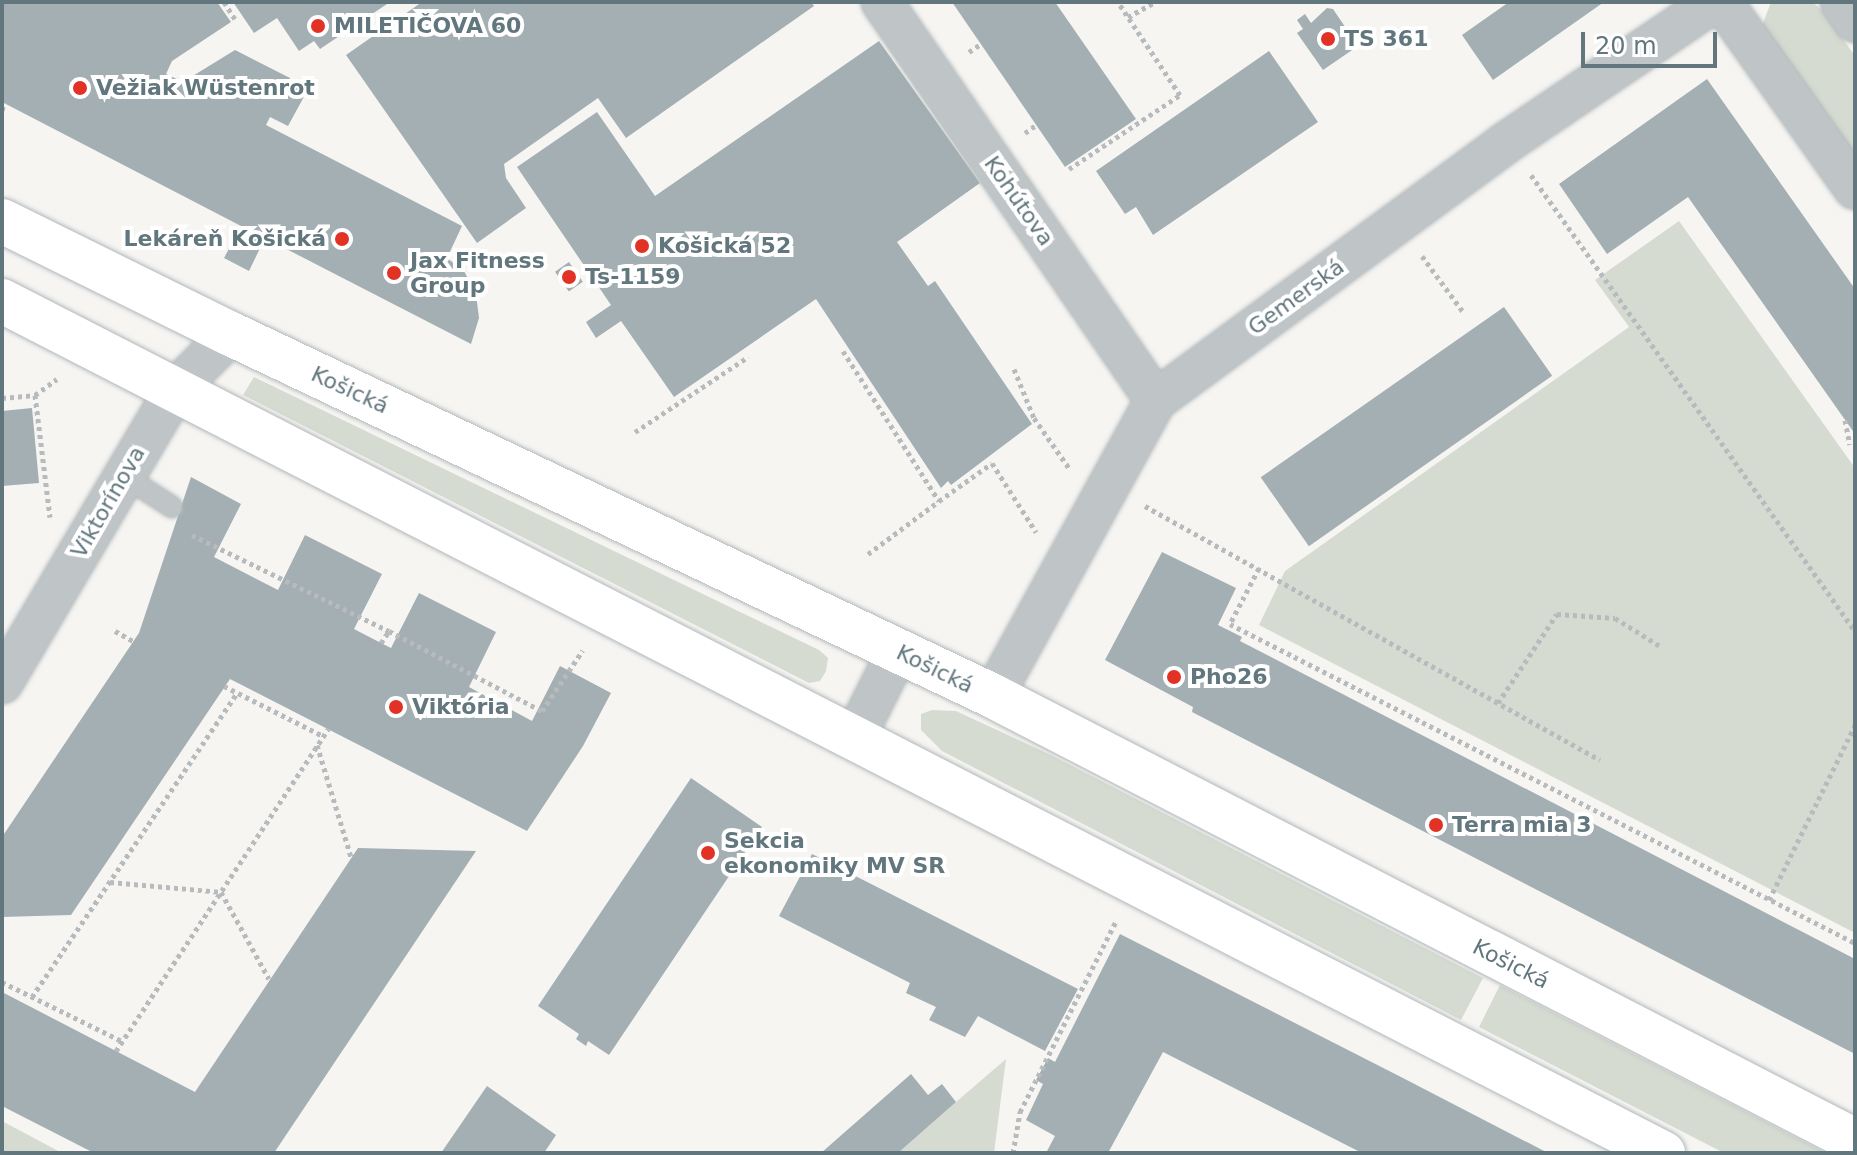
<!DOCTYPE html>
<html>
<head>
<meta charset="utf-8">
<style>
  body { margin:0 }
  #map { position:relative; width:1857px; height:1155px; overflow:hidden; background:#f6f5f2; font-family:"DejaVu Sans",sans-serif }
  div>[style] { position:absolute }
  .green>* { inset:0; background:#d6dbd1 }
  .building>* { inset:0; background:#a3afb2; transform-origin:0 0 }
  .path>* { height:5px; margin-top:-2.5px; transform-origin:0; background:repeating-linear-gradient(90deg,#b7bbbd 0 4px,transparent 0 8px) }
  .roads { filter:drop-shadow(0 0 2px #b1b8bb) drop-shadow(0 0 2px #b1b8bb) }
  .lane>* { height:20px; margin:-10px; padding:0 10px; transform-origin:10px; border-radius:10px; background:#bfc4c6 }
  .street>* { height:40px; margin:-20px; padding:0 20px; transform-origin:20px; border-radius:20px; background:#bfc4c6 }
  .secondary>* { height:44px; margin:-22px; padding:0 22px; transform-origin:22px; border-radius:22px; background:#fff }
  .dots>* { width:22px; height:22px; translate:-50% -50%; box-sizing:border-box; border:4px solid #fff; border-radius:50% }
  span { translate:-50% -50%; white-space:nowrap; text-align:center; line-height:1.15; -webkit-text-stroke:8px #fff; paint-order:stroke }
  .poi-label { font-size:22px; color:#61767d; font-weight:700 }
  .left { translate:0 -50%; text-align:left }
  .right { translate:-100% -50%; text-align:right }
  .street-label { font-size:22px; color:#61767d }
  .frame { position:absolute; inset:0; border:4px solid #61767d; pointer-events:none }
  .scale { position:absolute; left:1581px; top:32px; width:136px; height:36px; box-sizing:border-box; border:4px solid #61767d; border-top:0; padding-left:10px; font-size:24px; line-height:28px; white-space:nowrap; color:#61767d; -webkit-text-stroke:6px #fff; paint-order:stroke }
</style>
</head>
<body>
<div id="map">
  <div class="green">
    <div style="clip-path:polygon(1771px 2px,1812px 2px,1823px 11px,1855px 56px,1855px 175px,1762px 26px)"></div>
    <div style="clip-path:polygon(1679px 221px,1855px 468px,1855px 933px,1259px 625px,1285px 571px,1629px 327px,1595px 280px)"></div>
    <div style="clip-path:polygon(254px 377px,819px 650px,828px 658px,826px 671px,820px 681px,809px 683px,243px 395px)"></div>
    <div style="clip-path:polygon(932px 710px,956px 711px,1051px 755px,1483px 978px,1461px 1020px,942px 751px,921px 730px,921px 714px)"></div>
    <div style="clip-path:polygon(1500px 985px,1826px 1153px,1724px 1153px,1479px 1027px)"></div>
    <div style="clip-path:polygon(1006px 1059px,994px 1153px,898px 1153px,956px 1102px)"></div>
    <div style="clip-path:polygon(2px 1121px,62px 1153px,2px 1153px)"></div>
  </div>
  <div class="building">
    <div style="clip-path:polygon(2px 2px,217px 2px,231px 22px,172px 61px,166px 74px,183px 82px,235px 50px,290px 78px,288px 84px,306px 93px,288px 126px,270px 117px,266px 125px,462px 226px,447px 258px,464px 271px,476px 294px,479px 318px,471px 344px,265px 238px,249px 271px,224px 258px,241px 226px,2px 102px)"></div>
    <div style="clip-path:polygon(233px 2px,390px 2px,320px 49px,314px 41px,299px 51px,277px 18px,254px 33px)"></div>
    <div style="clip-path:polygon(422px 2px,811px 2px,814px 6px,626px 138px,598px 98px,504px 164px,506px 178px,526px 208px,477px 243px,346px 55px)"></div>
    <div style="clip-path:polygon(952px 2px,1055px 2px,1136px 119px,1065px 167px)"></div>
    <div style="clip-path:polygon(1509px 2px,1604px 2px,1493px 80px,1462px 35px)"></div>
    <div style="clip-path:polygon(1327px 8px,1333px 9px,1358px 46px,1323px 70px,1297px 33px,1303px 29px,1297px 20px,1305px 14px,1311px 23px)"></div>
    <div style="clip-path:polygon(879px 41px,980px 183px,897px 242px,928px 286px,935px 281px,1032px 424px,951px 485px,948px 481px,941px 488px,816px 299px,674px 397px,621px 321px,596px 338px,586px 322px,611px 305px,517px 167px,597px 112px,655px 196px)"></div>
    <div style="clip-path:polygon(1269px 51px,1318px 122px,1153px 235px,1136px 207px,1125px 214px,1096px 171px)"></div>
    <div style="clip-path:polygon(1707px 79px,1855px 289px,1855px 434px,1688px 197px,1607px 254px,1559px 184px)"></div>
    <div style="left:569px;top:262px;width:24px;height:17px;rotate:55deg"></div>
    <div style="left:1504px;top:307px;width:84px;height:297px;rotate:55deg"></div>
    <div style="clip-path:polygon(32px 408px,39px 483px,2px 486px,2px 411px)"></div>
    <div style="clip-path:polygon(191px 477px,241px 504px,214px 557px,278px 590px,305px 535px,382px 574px,354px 629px,381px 643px,391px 648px,419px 593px,496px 632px,469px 687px,532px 721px,560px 666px,611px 693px,583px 746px,527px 831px,230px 679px,71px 915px,2px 917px,2px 837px,139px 633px)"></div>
    <div style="clip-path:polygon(1162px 552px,1236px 588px,1218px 625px,1242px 637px,1240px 641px,1855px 959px,1855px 1054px,1192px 712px,1193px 707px,1105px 660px)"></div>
    <div style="clip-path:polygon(691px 778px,762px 827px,609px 1055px,588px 1041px,586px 1046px,576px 1039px,579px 1034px,538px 1006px)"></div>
    <div style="clip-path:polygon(358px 848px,476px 851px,274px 1153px,94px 1153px,2px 1106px,2px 992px,195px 1092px)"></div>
    <div style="clip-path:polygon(812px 854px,1078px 989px,1045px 1051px,978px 1016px,965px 1037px,929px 1020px,936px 1007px,906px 993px,910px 983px,779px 916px)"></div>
    <div style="clip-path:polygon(1120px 934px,1401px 1077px,1548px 1153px,1362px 1153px,1163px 1052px,1108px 1153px,1046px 1153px,1055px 1136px,1026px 1120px,1043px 1084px,1036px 1080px,1048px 1058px,1055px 1062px)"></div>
    <div style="clip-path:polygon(911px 1074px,928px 1095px,942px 1084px,956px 1102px,898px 1153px,821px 1153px)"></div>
    <div style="clip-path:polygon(487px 1086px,556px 1135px,544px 1153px,441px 1153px)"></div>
  </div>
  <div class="path">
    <div style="left:224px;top:2px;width:20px;rotate:57deg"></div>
    <div style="left:1128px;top:17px;width:31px;rotate:-29deg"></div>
    <div style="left:969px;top:52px;width:14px;rotate:-34deg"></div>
    <div style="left:2px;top:110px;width:8px;rotate:-67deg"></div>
    <div style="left:1025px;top:133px;width:14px;rotate:-36deg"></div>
    <div style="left:1069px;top:169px;width:133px;rotate:-33.7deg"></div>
    <div style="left:1180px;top:95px;width:112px;rotate:-123.7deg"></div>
    <div style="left:1531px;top:175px;width:559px;rotate:54.61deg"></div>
    <div style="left:1422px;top:256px;width:71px;rotate:53.6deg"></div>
    <div style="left:843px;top:351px;width:178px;rotate:57.4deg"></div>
    <div style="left:939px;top:501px;width:65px;rotate:-35.6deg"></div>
    <div style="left:992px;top:463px;width:82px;rotate:57.5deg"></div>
    <div style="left:1014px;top:369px;width:53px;rotate:67.8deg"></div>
    <div style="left:1034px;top:418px;width:61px;rotate:55deg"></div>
    <div style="left:35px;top:395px;width:123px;rotate:83deg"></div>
    <div style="left:2px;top:398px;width:33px;rotate:-5deg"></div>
    <div style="left:35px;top:395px;width:27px;rotate:-36deg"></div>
    <div style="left:1845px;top:420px;width:25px;rotate:79deg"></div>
    <div style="left:635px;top:432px;width:136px;rotate:-33.6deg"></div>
    <div style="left:1145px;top:506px;width:521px;rotate:29.17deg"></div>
    <div style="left:192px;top:535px;width:219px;rotate:26deg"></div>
    <div style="left:389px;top:631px;width:173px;rotate:27.6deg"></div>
    <div style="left:542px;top:711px;width:73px;rotate:-56.1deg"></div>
    <div style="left:868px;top:554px;width:89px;rotate:-36.7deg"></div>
    <div style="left:1259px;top:568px;width:63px;rotate:117.4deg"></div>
    <div style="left:1230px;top:624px;width:702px;rotate:27.04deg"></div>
    <div style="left:115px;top:631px;width:21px;rotate:29deg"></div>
    <div style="left:381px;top:643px;width:14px;rotate:-56deg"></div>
    <div style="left:224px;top:686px;width:111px;rotate:26.8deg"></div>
    <div style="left:1498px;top:703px;width:107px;rotate:-56.5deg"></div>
    <div style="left:1557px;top:614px;width:58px;rotate:3.9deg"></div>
    <div style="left:1615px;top:618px;width:53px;rotate:31.9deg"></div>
    <div style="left:317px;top:745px;width:117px;rotate:73.1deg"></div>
    <div style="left:110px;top:882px;width:111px;rotate:5.1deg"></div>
    <div style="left:221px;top:892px;width:99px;rotate:61.1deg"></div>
    <div style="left:1769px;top:900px;width:195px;rotate:-63.8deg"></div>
    <div style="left:2px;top:982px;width:134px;rotate:26.2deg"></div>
    <div style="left:32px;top:997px;width:367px;rotate:-56deg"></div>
    <div style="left:116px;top:1051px;width:386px;rotate:-56.6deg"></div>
    <div style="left:1013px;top:1153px;width:42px;rotate:-80.3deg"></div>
    <div style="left:1020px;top:1112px;width:214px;rotate:-63.3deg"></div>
  </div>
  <div class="roads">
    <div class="lane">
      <div style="left:124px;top:476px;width:57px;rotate:32.9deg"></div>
    </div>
    <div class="street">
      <div style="left:882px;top:2px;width:483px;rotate:55.5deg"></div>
      <div style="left:1722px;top:2px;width:229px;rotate:54.6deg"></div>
      <div style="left:1841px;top:2px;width:24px;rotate:55deg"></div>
      <div style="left:2px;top:683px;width:340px;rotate:-59.4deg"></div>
      <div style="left:175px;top:390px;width:79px;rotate:-45deg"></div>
      <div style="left:993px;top:696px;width:338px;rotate:-61.2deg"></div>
      <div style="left:1156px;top:400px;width:432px;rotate:-36.3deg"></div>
      <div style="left:1504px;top:144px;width:254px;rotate:-34.1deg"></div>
      <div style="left:854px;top:739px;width:98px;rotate:-63.4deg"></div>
    </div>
    <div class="secondary">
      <div style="left:2px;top:221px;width:255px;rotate:26.3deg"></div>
      <div style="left:231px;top:334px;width:844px;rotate:25.41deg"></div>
      <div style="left:993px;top:696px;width:970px;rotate:27.3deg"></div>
      <div style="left:2px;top:301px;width:1867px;rotate:27.16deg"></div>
    </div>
  </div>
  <div class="dots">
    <div style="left:318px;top:26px;background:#e23226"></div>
    <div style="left:1328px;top:39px;background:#e23226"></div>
    <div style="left:80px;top:88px;background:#e23226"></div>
    <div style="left:342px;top:239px;background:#e23226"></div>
    <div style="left:642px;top:246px;background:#e23226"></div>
    <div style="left:394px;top:273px;background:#e23226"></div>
    <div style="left:569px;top:277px;background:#e23226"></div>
    <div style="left:1174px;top:677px;background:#e23226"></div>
    <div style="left:396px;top:707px;background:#e23226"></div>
    <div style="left:1436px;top:825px;background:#e23226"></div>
    <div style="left:708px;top:853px;background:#e23226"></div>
  </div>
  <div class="poi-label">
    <span class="left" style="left:334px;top:26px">MILETIČOVA 60</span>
    <span class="left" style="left:1344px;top:39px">TS 361</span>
    <span class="left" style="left:96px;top:88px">Vežiak Wüstenrot</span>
    <span class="right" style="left:326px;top:239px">Lekáreň Košická</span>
    <span class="left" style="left:658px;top:246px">Košická 52</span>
    <span class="left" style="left:410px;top:273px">Jax Fitness<br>Group</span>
    <span class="left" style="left:585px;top:277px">Ts-1159</span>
    <span class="left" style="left:1190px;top:677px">Pho26</span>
    <span class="left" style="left:412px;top:707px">Viktória</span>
    <span class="left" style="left:1452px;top:825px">Terra mia 3</span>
    <span class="left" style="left:724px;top:853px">Sekcia<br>ekonomiky MV SR</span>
  </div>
  <div class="street-label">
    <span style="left:1019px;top:201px;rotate:55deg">Kohútova</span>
    <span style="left:1296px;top:297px;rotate:-36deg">Gemerská</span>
    <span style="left:350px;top:390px;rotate:25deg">Košická</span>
    <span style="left:108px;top:502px;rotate:-60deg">Viktorínova</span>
    <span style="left:935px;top:669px;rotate:26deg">Košická</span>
    <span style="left:1511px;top:964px;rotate:27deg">Košická</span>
  </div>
  <div class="frame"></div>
  <div class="scale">20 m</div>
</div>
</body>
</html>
